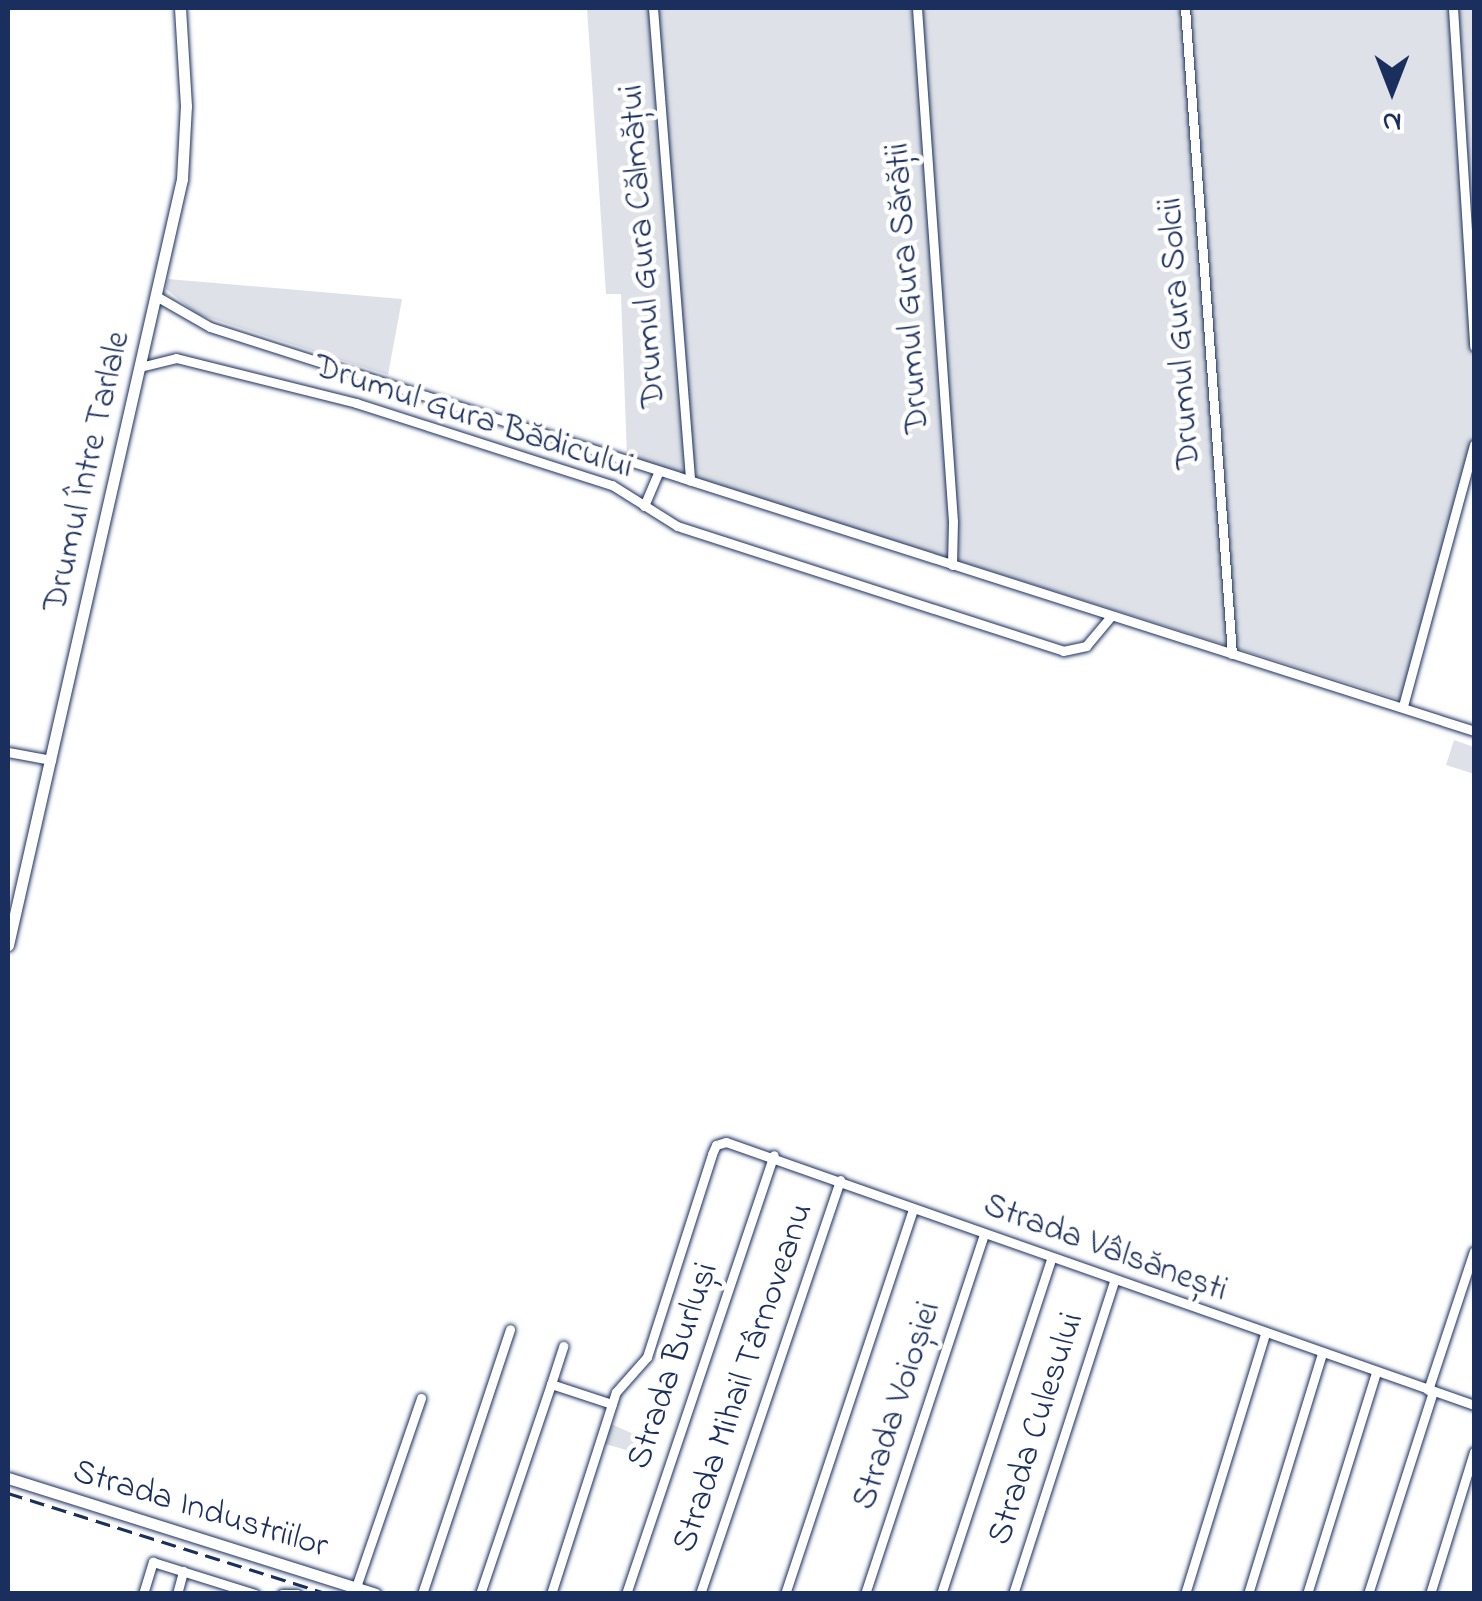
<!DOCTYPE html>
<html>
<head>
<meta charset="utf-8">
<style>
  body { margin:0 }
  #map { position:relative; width:1482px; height:1601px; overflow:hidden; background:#fff; font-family:"Indie Flower",sans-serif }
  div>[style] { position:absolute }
  .green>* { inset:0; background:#dee1e7 }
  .roads { filter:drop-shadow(0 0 2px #1b2f5e) drop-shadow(0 0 2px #1b2f5e) }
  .minor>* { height:9px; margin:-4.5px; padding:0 4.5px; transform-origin:4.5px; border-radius:4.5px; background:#fff }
  .major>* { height:11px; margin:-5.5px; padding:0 5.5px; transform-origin:5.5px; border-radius:5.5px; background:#fff }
  .rail>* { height:2.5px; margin-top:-1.25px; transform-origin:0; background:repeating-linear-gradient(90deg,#1b2f5e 0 15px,transparent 0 23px) }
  span { translate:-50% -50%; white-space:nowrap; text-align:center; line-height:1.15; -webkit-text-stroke:9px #fff; paint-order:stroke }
  .street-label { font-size:35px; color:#1b2f5e }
  .frame { position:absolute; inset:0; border:10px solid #1b2f5e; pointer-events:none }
  .north { position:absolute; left:1342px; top:40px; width:100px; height:100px; -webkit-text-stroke:8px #fff; paint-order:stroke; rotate:180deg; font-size:28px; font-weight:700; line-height:40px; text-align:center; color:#1b2f5e }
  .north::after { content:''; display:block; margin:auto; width:35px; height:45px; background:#1b2f5e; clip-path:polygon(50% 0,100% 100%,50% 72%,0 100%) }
</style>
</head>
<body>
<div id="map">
  <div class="green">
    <div style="clip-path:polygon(587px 8px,1474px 8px,1474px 461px,1462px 511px,1455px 509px,1401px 700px,627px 457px,621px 294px,606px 294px)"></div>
    <div style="clip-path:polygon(168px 279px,402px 299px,388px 375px,197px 314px,166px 289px)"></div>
    <div style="clip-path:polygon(1454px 740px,1474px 747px,1474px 774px,1446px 765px)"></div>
    <div style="clip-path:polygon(611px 1424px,645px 1439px,641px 1454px,605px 1444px)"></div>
  </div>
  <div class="roads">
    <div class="minor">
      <div style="left:653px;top:8px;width:474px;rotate:85.5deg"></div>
      <div style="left:917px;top:8px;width:514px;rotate:85.99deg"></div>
      <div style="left:953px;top:521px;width:44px;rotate:91.3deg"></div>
      <div style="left:1185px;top:8px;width:648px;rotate:85.84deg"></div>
      <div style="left:1453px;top:8px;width:339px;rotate:86.4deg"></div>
      <div style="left:156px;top:296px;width:62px;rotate:29.9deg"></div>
      <div style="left:210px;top:327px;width:1327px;rotate:17.72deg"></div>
      <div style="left:140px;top:367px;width:37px;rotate:-14deg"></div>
      <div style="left:176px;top:358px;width:186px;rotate:14deg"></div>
      <div style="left:356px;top:403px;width:269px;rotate:17.8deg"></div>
      <div style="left:612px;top:485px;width:77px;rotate:32.2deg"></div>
      <div style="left:677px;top:526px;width:406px;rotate:17.9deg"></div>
      <div style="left:1063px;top:651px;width:24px;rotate:-12deg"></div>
      <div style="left:1086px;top:646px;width:39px;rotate:-50deg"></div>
      <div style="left:644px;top:506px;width:38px;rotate:-67deg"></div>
      <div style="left:1403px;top:706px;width:271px;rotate:-74.8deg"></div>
      <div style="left:8px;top:752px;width:44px;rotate:10.5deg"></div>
      <div style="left:551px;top:1384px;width:40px;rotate:-72deg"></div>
      <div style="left:1428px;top:1390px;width:146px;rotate:-71.7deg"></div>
      <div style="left:356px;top:1587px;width:200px;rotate:-71deg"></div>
      <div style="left:143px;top:1594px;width:34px;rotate:-73deg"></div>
      <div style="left:153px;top:1562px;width:107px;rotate:17.4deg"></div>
      <div style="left:177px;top:1594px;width:24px;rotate:-75deg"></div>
      <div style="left:282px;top:1594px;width:15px"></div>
      <div style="left:422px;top:1594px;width:279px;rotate:-71.6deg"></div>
      <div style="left:480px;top:1594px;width:222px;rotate:-71.3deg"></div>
      <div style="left:551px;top:1384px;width:64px;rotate:18.2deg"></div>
      <div style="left:551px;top:1594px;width:212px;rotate:-72.2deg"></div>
      <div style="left:616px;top:1392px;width:47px;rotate:-48.5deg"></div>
      <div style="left:647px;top:1357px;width:213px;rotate:-72.2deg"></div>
      <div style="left:712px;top:1154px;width:10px;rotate:-66deg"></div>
      <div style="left:716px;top:1145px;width:10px;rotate:-17deg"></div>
      <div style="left:726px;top:1142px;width:793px;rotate:19.37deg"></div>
      <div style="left:626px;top:1594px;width:463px;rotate:-71.4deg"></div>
      <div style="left:700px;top:1594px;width:437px;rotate:-71.3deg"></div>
      <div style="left:785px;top:1594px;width:406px;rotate:-71.6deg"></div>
      <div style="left:865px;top:1594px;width:378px;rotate:-71.7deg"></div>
      <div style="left:941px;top:1594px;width:353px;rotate:-71.8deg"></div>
      <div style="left:1013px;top:1594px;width:328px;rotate:-72.1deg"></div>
      <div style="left:1185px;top:1594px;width:272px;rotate:-72.9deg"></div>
      <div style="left:1248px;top:1594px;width:252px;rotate:-72.9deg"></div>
      <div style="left:1307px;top:1594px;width:232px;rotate:-72.7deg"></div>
      <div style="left:1368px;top:1594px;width:213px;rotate:-72.2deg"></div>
      <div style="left:1430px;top:1594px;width:149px;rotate:-72.8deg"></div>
    </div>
    <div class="major">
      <div style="left:8px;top:945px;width:786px;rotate:-77.2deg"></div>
      <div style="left:182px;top:179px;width:73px;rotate:-86.9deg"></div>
      <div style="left:186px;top:106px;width:98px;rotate:-93.5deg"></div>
      <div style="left:8px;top:1478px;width:385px;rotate:17.5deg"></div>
    </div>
  </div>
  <div class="rail">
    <div style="left:8px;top:1493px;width:336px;rotate:17.5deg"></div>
  </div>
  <div class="street-label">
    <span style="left:644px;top:246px;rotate:-94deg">Drumul Gura Călmățui</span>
    <span style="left:909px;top:288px;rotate:-94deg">Drumul Gura Sărății</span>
    <span style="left:1181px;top:333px;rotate:-94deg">Drumul Gura Solcii</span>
    <span style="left:473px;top:418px;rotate:18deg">Drumul Gura Bădicului</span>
    <span style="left:88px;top:472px;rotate:-77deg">Drumul Între Tarlale</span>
    <span style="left:1105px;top:1249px;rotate:20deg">Strada Vâlsănești</span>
    <span style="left:674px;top:1366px;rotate:-71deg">Strada Burluși</span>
    <span style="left:744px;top:1378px;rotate:-71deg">Strada Mihail Târnoveanu</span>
    <span style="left:898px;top:1406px;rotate:-72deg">Strada Voioșiei</span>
    <span style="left:1037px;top:1429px;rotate:-72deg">Strada Culesului</span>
    <span style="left:200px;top:1510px;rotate:17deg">Strada Industriilor</span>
  </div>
  <div class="frame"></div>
  <div class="north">N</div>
</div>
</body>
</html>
